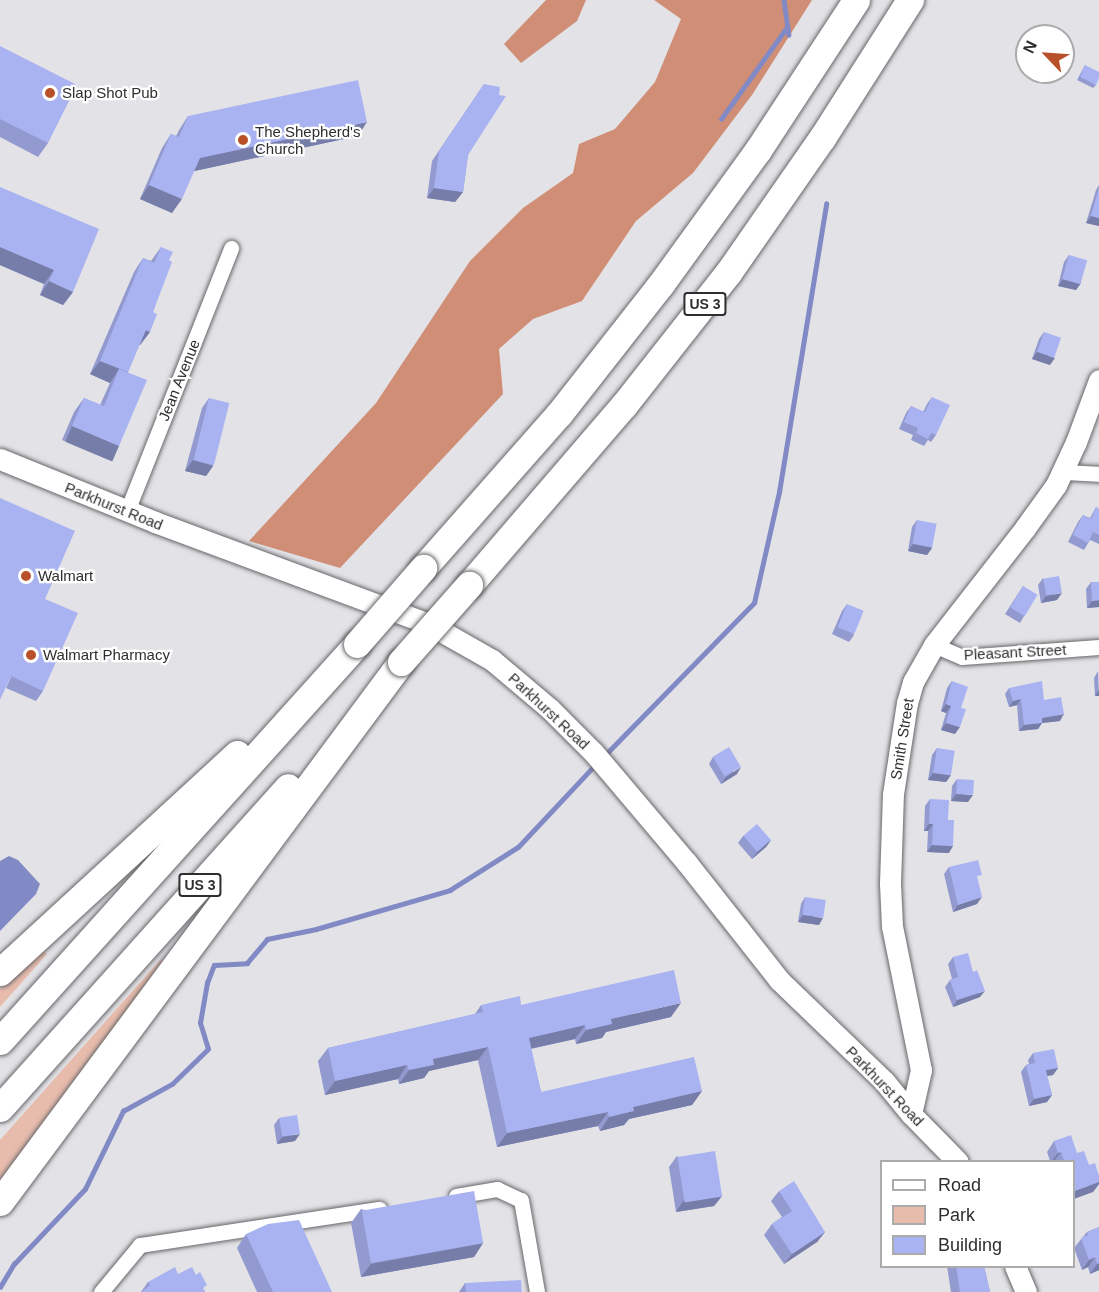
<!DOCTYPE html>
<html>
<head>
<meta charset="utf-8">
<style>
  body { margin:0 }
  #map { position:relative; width:1099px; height:1292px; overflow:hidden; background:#e3e3e7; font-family:Arial,sans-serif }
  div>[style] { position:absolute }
  .green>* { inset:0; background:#e8bcad }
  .forest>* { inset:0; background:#d08e76 }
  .water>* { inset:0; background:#828ac5 }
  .stream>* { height:4.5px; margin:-2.25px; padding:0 2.25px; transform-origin:2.25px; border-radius:2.25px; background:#828ac5 }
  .roads { filter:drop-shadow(0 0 2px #67676a) drop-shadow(0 0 2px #67676a) }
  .street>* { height:15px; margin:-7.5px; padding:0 7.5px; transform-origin:7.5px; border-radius:7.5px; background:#fff }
  .secondary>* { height:21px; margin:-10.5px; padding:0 10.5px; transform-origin:10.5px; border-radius:10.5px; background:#fff }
  .highway>* { height:27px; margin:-13.5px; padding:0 13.5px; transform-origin:13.5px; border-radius:13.5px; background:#fff }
  .bridges { filter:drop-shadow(0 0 2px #67676a) drop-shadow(0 0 2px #67676a) }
  .highway-bridge>* { height:27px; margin:-13.5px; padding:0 13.5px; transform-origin:13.5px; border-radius:13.5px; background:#fff }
  .wall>* { inset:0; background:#929acf }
  .shaded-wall>* { inset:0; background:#777da9; transform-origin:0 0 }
  .building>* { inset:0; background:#aab3f1; transform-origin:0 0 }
  .dots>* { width:16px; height:16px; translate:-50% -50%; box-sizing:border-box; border:3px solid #fff; border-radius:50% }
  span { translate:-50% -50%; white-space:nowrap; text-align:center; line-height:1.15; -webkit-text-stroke:4.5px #fff; paint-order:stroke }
  .shield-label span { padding:2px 4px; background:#fff; border:2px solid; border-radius:4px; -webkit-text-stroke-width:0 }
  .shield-label { font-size:14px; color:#2e2e2f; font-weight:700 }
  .poi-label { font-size:15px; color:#2e2e2f }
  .left { translate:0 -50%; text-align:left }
  .street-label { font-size:15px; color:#2e2e2f }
  .legend { position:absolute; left:880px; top:1160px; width:195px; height:108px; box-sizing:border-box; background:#fff; border:2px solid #ababac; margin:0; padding:8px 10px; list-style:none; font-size:18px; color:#2e2e2f }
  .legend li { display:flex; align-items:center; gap:12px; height:30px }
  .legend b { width:30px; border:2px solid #ababac }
  .north { position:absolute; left:1015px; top:24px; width:60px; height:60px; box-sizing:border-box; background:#fff; border:2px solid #ababac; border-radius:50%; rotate:295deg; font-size:16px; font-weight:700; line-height:24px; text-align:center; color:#2e2e2f }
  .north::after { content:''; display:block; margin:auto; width:21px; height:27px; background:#b85129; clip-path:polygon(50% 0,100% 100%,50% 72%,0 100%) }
</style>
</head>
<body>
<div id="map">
  <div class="green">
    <div style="clip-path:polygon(42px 950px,47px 954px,0 1007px,0 989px)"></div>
    <div style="clip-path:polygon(161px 959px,163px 962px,0 1183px,0 1140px)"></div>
  </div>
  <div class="forest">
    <div style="clip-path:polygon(546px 0,586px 0,577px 21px,521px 63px,504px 44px)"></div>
    <div style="clip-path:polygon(654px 0,812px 0,752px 95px,693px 173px,636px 221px,582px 301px,533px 319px,499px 349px,503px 394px,340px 568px,249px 541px,376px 403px,470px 261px,523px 208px,573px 173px,579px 144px,615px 129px,655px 82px,681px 19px)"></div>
  </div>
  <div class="water">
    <div style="clip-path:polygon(9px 856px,18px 860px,40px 884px,36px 894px,0 931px,0 861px)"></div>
  </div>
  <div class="stream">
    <div style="left:784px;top:0;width:35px;rotate:82deg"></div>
    <div style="left:721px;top:119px;width:113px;rotate:-54.3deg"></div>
    <div style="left:603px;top:757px;width:216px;rotate:-45.6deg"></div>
    <div style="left:754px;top:603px;width:114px;rotate:-77.3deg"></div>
    <div style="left:779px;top:492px;width:292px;rotate:-80.7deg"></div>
    <div style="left:0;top:1287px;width:27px;rotate:-59deg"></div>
    <div style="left:14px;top:1264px;width:103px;rotate:-46.6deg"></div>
    <div style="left:85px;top:1189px;width:87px;rotate:-64deg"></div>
    <div style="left:123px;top:1111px;width:56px;rotate:-28.9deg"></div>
    <div style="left:172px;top:1084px;width:50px;rotate:-44.2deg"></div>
    <div style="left:208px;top:1049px;width:27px;rotate:-107deg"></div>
    <div style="left:200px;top:1023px;width:41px;rotate:-80.1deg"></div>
    <div style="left:207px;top:983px;width:19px;rotate:-69deg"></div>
    <div style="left:214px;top:965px;width:33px;rotate:-3deg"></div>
    <div style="left:247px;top:963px;width:31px;rotate:-50deg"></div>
    <div style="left:267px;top:939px;width:50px;rotate:-11.5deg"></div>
    <div style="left:316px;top:929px;width:140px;rotate:-16.2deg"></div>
    <div style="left:450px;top:890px;width:80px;rotate:-32.3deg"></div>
    <div style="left:518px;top:847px;width:112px;rotate:-46.8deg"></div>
  </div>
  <div class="roads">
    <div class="street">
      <div style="left:1063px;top:472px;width:36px;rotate:3deg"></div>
      <div style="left:127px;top:511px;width:283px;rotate:-68.4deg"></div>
      <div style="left:934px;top:645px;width:30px;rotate:23deg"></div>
      <div style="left:962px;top:657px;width:137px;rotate:-4.2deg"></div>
      <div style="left:456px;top:1196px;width:42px;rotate:-9.7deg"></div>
      <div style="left:497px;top:1189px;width:26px;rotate:25deg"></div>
      <div style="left:521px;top:1200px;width:93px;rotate:80.1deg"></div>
      <div style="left:101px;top:1292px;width:61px;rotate:-50.3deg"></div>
      <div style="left:140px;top:1245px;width:242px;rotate:-8.6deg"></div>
    </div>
    <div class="secondary">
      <div style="left:0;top:459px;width:167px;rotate:22.1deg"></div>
      <div style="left:155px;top:522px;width:290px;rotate:20.4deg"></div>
      <div style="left:427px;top:623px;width:75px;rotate:29.6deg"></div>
      <div style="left:492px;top:660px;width:76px;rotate:40.2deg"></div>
      <div style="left:550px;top:709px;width:62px;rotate:45deg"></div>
      <div style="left:594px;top:753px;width:144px;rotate:49.8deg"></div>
      <div style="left:687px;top:863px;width:149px;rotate:51.8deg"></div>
      <div style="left:779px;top:980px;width:146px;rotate:43.9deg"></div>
      <div style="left:884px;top:1081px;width:43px;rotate:50.7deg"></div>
      <div style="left:911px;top:1114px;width:67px;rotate:45.6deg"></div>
      <div style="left:911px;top:1114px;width:45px;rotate:-77.2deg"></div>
      <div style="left:921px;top:1070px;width:147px;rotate:-101.4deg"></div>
      <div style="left:892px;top:926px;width:43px;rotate:-92.7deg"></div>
      <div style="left:890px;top:883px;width:89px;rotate:-88.1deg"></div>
      <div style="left:893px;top:794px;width:92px;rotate:-81.3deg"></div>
      <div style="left:907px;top:703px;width:22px;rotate:-74deg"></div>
      <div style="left:913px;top:682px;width:43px;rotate:-60.4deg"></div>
      <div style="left:934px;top:645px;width:148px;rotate:-52.1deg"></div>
      <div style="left:1025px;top:528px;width:53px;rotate:-54.2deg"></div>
      <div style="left:1056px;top:485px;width:47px;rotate:-65.1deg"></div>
      <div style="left:1076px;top:442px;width:66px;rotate:-69.6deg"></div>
      <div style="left:1015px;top:1266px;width:28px;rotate:67deg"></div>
    </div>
    <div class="highway">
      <div style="left:423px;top:568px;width:205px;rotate:-48.6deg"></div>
      <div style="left:559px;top:414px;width:165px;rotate:-51.9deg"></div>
      <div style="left:661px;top:284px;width:165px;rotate:-54.1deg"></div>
      <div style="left:758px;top:150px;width:179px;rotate:-56.8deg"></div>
      <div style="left:469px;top:585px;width:238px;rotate:-49.3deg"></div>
      <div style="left:624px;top:405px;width:168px;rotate:-51.8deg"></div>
      <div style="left:728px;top:273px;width:165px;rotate:-55.2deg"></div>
      <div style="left:822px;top:138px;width:164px;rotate:-57.5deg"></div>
      <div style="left:0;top:972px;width:322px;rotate:-42.6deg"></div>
      <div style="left:0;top:1041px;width:534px;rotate:-48.04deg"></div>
      <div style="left:0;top:1108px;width:431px;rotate:-48.1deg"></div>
      <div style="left:0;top:1202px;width:673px;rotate:-53.4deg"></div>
    </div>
  </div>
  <div class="bridges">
    <div class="highway-bridge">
      <div style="left:357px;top:644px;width:101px;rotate:-49deg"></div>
      <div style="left:401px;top:662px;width:103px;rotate:-48.6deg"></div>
    </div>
  </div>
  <div class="wall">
    <div style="clip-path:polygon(0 46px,48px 143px,38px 157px,0 137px)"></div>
    <div style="clip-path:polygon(1085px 65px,1096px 85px,1093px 88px,1077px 80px)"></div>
    <div style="clip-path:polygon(484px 84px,468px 155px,463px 192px,455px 202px,427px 198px,432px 161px)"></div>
    <div style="clip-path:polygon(188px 116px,358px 136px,194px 171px,172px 213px,140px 199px,162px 148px,171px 134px,176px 136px,179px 130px)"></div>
    <div style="clip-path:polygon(1099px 185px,1099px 226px,1086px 223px,1096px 190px)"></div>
    <div style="clip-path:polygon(0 187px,73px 292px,63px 305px,40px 295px,44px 284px,0 265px)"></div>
    <div style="clip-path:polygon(161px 247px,169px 260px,153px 312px,150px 332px,140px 345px,139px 345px,128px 372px,119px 446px,109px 460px,62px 440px,74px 412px,84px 398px,100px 405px,110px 383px,90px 374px,134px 272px,143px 258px,151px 261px)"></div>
    <div style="clip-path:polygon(1069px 255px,1081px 283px,1076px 290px,1058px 286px,1064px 262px)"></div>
    <div style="clip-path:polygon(1044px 332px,1050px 365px,1032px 359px,1039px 339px)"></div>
    <div style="clip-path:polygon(932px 397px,936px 435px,931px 442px,928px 440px,924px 446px,911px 440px,913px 435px,899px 429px,906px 413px,911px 406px,923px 412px,927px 404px)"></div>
    <div style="clip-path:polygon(209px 398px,213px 466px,206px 476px,185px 471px,202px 408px)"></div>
    <div style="clip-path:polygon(1096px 507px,1099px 509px,1099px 544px,1090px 540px,1084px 550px,1068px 542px,1078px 522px,1083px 515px,1090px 518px)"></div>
    <div style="clip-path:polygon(917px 520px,932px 548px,927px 555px,908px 551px,912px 527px)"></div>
    <div style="clip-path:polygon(1043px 578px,1057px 600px,1041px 603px,1038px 585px)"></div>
    <div style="clip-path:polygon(1091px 582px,1099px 607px,1087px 608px,1086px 589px)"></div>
    <div style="clip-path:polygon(1023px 586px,1024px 616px,1020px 623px,1005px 614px)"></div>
    <div style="clip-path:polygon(45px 599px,43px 691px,36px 701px,6px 688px)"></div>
    <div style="clip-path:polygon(847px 604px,854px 635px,849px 642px,832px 634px,842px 611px)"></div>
    <div style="clip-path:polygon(1098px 671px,1099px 696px,1095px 696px,1094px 678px)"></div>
    <div style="clip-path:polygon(952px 681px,961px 708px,955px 734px,941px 730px,946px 713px,941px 711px,947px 688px)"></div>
    <div style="clip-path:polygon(1009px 688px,1044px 700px,1060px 721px,1042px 723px,1038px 729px,1019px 731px,1017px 705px,1009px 707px,1005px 694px)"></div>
    <div style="clip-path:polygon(937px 748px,951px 775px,946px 782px,928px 780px,932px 755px)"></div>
    <div style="clip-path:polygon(713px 757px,737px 774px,721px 784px,709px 764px)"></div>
    <div style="clip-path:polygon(957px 779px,968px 802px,951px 801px,952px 786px)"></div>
    <div style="clip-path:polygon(930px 799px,948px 820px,949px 853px,927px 852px,928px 831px,924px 831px,925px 806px)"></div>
    <div style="clip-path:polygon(743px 836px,771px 840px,766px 847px,752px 859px,738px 843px)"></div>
    <div style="clip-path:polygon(949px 867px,978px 880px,977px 904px,953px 912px,944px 874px)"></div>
    <div style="clip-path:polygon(805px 897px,819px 925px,798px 922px,801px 904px)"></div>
    <div style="clip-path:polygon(953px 957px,973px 972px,980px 997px,953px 1007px,945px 987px,950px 980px,952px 979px,948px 964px)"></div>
    <div style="clip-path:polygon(481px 1005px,521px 1005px,671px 1017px,606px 1032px,602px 1038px,576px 1044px,575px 1039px,531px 1049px,541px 1092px,702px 1091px,692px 1105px,629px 1119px,624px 1125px,600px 1131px,598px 1126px,497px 1147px,478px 1060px,429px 1071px,424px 1078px,399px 1084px,398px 1079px,325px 1095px,318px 1061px,328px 1048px,475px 1014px)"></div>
    <div style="clip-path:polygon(1033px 1053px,1058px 1068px,1053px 1075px,1047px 1076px,1052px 1095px,1047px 1102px,1029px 1106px,1021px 1072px,1026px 1065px,1029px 1064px,1028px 1060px)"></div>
    <div style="clip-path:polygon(279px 1118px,295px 1141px,277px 1144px,274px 1125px)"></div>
    <div style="clip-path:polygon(1054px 1141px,1077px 1153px,1099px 1176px,1099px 1184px,1093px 1192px,1074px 1161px,1050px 1161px,1047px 1152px)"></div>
    <div style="clip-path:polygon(677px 1156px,722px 1196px,714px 1206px,676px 1212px,669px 1167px)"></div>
    <div style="clip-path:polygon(779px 1191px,825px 1232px,817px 1242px,784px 1264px,764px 1235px,772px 1224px,782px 1217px,771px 1201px)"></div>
    <div style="clip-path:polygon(361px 1209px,483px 1243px,474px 1257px,361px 1277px,351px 1223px)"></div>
    <div style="clip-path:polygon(1099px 1227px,1099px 1270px,1090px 1274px,1088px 1267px,1082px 1270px,1074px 1248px,1087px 1232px)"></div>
    <div style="clip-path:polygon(246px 1234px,332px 1292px,257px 1292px,237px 1248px)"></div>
    <div style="clip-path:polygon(947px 1266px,984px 1266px,990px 1292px,951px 1292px)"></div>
    <div style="clip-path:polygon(178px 1274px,204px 1290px,205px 1292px,141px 1292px,148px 1282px)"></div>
    <div style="clip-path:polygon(465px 1283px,522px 1292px,459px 1292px)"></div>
  </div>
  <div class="shaded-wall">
    <div style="clip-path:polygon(367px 122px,358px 136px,190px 172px,200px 158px)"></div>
    <div style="clip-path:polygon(149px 185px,182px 199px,172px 213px,140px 199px)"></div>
    <div style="clip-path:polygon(434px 188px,463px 192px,455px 202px,427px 198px)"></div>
    <div style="clip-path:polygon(1091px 216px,1099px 218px,1099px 226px,1086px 223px)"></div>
    <div style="clip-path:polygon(0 247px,54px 270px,44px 284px,0 265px)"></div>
    <div style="clip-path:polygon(1063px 279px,1081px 283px,1076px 290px,1058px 286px)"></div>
    <div style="clip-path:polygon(49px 281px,73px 292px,63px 305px,40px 295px)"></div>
    <div style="clip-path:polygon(146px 330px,150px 332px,140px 345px,136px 344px)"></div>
    <div style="clip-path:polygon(1037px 352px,1055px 358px,1050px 365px,1032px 359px)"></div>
    <div style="clip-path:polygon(100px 361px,128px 372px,119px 369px,110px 383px,90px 374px)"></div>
    <div style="left:72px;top:426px;width:51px;height:17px;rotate:23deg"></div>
    <div style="clip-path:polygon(193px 460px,213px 466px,206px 476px,185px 471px)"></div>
    <div style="clip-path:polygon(913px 544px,932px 548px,927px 555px,908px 551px)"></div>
    <div style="clip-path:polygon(1062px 593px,1057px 600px,1041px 603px,1046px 596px)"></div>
    <div style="clip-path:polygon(1099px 600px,1099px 607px,1087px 608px,1092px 601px)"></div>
    <div style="clip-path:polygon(1099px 690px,1099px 696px,1095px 696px)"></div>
    <div style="clip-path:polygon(1021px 699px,1017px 705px,1009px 707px,1013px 701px)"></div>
    <div style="clip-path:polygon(946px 704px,951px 706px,946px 713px,941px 711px)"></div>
    <div style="clip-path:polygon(1064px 714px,1060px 721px,1042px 723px,1038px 729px,1019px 731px,1024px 725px,1042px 718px)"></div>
    <div style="clip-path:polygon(946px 723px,960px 727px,955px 734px,941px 730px)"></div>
    <div style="clip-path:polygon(741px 767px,737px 774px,721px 784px,726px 777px)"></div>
    <div style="clip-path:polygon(933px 773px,951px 775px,946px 782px,928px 780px)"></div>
    <div style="clip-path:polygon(956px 794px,973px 795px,968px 802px,951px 801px)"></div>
    <div style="clip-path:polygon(929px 824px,933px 824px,928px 831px,924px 831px)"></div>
    <div style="clip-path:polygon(771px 840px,766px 847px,752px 859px,757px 852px)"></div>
    <div style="clip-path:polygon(932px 845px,953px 846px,949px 853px,927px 852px)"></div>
    <div style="clip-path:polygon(982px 897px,977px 904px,953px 912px,958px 905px)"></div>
    <div style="clip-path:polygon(803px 915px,823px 918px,819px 925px,798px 922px)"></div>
    <div style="clip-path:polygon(985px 991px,980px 997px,953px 1007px,957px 1000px)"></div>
    <div style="clip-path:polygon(681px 1003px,671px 1017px,606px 1032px,602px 1038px,576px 1044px,586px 1030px,611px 1019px)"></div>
    <div style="clip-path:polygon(585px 1025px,575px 1039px,519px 1051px,529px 1038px)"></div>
    <div style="clip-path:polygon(488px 1047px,478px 1060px,429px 1071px,424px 1078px,399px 1084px,409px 1070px,433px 1059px)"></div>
    <div style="clip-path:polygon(407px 1065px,398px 1079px,325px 1095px,335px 1081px)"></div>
    <div style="clip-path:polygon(1058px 1068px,1053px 1075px,1041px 1077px,1046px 1070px)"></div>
    <div style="clip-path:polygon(702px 1091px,692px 1105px,629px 1119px,624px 1125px,600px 1131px,609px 1117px,633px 1107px)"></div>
    <div style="clip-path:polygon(1052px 1095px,1047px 1102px,1029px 1106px,1034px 1099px)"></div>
    <div style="clip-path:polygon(608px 1112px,598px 1126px,497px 1147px,507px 1133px)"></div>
    <div style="clip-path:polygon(300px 1134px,295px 1141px,277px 1144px,282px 1137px)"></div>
    <div style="clip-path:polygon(1061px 1152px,1054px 1161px,1052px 1161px,1058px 1153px)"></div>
    <div style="clip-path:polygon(1099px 1182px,1099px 1184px,1093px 1192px,1074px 1199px,1074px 1191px)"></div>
    <div style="clip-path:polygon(722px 1196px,714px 1206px,676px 1212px,683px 1201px)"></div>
    <div style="clip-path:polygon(825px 1232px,817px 1242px,784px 1264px,792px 1254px)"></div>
    <div style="clip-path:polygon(483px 1243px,474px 1257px,361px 1277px,371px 1264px)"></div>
    <div style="clip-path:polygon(1095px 1257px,1088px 1267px,1082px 1270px,1089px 1260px)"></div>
    <div style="clip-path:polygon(1099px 1263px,1099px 1270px,1090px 1274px,1097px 1264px)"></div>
  </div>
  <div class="building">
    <div style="clip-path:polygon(0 46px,77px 85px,48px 143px,0 119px)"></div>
    <div style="clip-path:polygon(1085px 65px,1099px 72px,1099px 78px,1096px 85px,1080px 77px)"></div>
    <div style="clip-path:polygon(358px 80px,367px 122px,200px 158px,182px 199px,149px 185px,171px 134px,179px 137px,188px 116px)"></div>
    <div style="clip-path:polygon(484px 84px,500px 87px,499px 95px,506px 96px,468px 155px,463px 192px,434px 188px,439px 151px)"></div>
    <div style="clip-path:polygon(0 187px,99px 229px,73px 292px,49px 281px,54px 270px,0 247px)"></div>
    <div style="clip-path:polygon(1099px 188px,1099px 218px,1091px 216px)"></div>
    <div style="clip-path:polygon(161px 247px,173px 252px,169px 260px,172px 262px,153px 312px,157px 314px,150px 332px,146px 330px,128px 372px,100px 361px,143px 258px,154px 263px)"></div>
    <div style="left:1069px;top:255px;width:19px;height:25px;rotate:16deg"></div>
    <div style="left:1044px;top:332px;width:18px;height:21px;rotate:19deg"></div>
    <div style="clip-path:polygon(119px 369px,147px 380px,119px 446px,72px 426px,84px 398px,104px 406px)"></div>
    <div style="clip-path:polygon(932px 397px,950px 405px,936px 435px,931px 433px,928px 439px,916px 433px,918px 428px,904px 422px,911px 406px,925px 412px)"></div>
    <div style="left:209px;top:398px;width:21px;height:64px;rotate:14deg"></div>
    <div style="clip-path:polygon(0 498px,75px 531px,45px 599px,78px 613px,43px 691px,11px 676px,0 700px)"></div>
    <div style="clip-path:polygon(1096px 507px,1099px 509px,1099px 535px,1093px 532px,1088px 543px,1073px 535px,1083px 515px,1091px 519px)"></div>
    <div style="left:917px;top:520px;width:20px;height:24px;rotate:11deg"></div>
    <div style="left:1059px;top:576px;width:17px;height:16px;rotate:80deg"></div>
    <div style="clip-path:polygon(1091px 582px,1099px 582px,1099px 600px,1092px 601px)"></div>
    <div style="left:1023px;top:586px;width:17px;height:25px;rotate:31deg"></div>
    <div style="left:847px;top:604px;width:18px;height:25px;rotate:22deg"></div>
    <div style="clip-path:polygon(952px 681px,968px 687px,961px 708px,966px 709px,960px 727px,946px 723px,951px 706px,946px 704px)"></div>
    <div style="clip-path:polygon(1042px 681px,1044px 700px,1061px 697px,1064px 714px,1042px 718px,1042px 723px,1024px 725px,1021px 699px,1013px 701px,1009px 688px)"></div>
    <div style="left:729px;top:747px;width:23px;height:19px;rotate:59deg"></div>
    <div style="left:937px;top:748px;width:18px;height:25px;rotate:9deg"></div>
    <div style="left:957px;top:779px;width:17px;height:15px;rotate:3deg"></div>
    <div style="clip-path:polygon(930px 799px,949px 800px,948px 820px,954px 820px,953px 846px,932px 845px,933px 824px,929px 824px)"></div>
    <div style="left:757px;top:824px;width:21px;height:18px;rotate:49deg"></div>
    <div style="clip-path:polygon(978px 860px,982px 875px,977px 876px,982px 897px,958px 905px,949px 867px)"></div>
    <div style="left:805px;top:897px;width:21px;height:18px;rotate:8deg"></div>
    <div style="clip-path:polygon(968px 953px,973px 972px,977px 970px,985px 991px,957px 1000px,950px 980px,958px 977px,953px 957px)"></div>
    <div style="clip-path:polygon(674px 970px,681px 1003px,611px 1019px,612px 1024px,586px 1030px,585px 1025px,529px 1038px,541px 1092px,694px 1057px,702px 1091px,633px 1107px,634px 1111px,609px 1117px,608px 1112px,507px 1133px,488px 1047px,433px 1059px,434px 1065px,409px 1070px,407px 1065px,335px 1081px,328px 1048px,483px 1012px,481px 1005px,520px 996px,521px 1005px)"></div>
    <div style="clip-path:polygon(1054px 1049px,1058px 1068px,1046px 1070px,1052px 1095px,1034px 1099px,1026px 1065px,1035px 1063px,1033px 1053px)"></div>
    <div style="left:297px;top:1115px;width:19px;height:18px;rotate:81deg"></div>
    <div style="clip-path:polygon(1071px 1135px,1077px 1153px,1084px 1151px,1089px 1165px,1095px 1163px,1099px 1176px,1099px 1182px,1074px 1191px,1074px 1161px,1064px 1161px,1061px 1152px,1058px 1153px,1054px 1141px)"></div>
    <div style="left:715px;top:1151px;width:46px;height:38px;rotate:81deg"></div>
    <div style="clip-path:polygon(794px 1181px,825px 1232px,792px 1254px,772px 1224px,792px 1211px,779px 1191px)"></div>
    <div style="left:474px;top:1191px;width:53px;height:114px;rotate:80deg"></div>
    <div style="clip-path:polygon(299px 1220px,332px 1292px,273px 1292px,246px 1234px,268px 1224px)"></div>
    <div style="clip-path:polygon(1099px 1227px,1099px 1263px,1097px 1264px,1095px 1257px,1089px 1260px,1081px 1238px,1088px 1235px,1087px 1232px)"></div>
    <div style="clip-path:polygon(956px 1266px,984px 1266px,990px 1292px,960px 1292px)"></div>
    <div style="clip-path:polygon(175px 1267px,178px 1274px,192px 1267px,196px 1275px,200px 1272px,207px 1285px,203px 1288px,205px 1292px,142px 1292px,150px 1285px,148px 1282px)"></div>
    <div style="clip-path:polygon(521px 1280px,522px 1292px,466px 1292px,465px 1283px)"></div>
  </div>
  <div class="dots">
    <div style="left:50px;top:93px;background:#b85129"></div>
    <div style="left:243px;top:140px;background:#b85129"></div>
    <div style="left:26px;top:576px;background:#b85129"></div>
    <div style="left:31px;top:655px;background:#b85129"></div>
  </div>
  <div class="shield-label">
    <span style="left:705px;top:304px">US 3</span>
    <span style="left:200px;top:885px">US 3</span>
  </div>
  <div class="poi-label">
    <span class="left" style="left:62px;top:93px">Slap Shot Pub</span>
    <span class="left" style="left:255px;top:140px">The Shepherd's<br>Church</span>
    <span class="left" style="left:38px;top:576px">Walmart</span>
    <span class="left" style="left:43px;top:655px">Walmart Pharmacy</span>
  </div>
  <div class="street-label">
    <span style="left:179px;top:380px;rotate:-68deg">Jean Avenue</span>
    <span style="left:114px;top:506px;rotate:22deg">Parkhurst Road</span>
    <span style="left:1015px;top:652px;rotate:-3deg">Pleasant Street</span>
    <span style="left:549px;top:711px;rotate:43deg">Parkhurst Road</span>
    <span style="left:902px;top:739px;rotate:-81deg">Smith Street</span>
    <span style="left:885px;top:1086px;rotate:46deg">Parkhurst Road</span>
  </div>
  <ul class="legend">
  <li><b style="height:8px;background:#fff"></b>Road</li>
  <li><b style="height:16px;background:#e8bcad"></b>Park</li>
  <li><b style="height:16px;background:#aab3f1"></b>Building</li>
  </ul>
  <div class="north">N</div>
</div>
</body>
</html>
